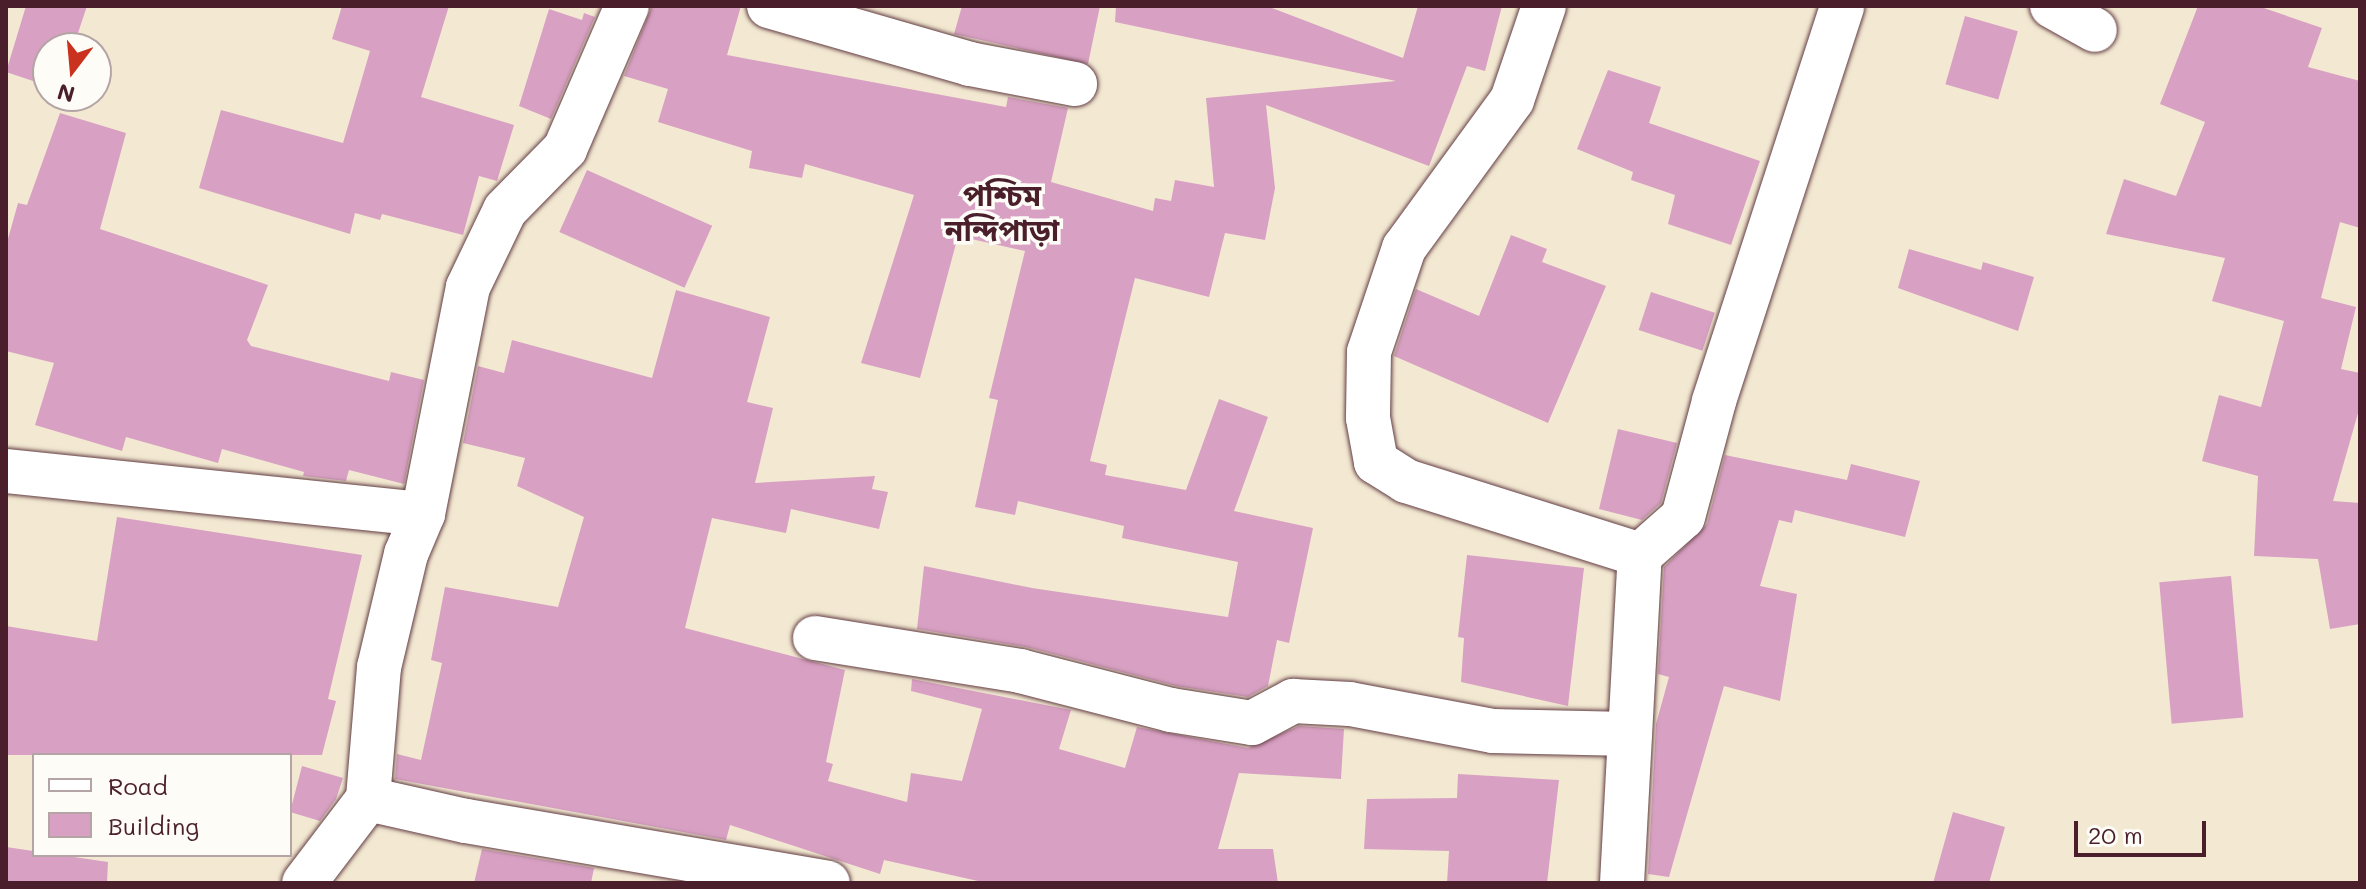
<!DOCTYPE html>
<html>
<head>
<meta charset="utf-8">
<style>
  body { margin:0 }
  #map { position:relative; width:2366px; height:889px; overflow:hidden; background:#f3e9d2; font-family:Mali,"Noto Sans Bengali",sans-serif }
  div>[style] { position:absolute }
  .building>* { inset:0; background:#d8a1c3; transform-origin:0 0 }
  .roads { filter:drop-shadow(0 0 2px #633d44) drop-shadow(0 0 2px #633d44) }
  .street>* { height:44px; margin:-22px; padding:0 22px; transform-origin:22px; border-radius:22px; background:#fff }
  span { translate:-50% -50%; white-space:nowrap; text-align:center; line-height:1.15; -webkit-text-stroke:7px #fdfcf7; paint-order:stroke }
  .quarter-label { font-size:30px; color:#4a1f2b; font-weight:700 }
  .frame { position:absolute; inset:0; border:8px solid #4a1f2b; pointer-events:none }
  .legend { position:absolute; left:32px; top:753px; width:260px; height:104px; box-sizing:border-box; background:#fdfcf7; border:2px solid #b5a4a5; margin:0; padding:10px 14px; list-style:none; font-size:24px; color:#4a1f2b }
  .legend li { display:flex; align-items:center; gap:16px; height:40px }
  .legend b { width:40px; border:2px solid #b5a4a5 }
  .north { position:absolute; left:32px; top:32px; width:80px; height:80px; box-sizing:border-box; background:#fdfcf7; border:2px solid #b5a4a5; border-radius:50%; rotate:196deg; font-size:22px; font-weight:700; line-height:32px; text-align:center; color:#4a1f2b }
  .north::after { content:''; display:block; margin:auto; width:28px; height:36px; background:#c8321e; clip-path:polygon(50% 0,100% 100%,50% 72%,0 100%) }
  .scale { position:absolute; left:2074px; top:821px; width:132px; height:36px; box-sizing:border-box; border:4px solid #4a1f2b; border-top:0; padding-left:10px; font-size:24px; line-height:28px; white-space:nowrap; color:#4a1f2b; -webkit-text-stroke:6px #fdfcf7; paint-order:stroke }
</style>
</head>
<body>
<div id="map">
  <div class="building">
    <div style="clip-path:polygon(26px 6px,87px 6px,73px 48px,48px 48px,48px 86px,6px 72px)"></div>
    <div style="clip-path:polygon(342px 6px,449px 6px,421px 97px,514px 125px,497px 181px,479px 176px,463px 235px,382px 214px,380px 220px,355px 213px,350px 234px,199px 188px,221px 110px,343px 143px,370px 51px,332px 39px)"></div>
    <div style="clip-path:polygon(652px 6px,741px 6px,727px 55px,1006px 107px,1008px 97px,1068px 108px,1051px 182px,1153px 211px,1155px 198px,1171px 201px,1175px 180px,1214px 187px,1206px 98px,1396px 81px,1115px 22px,1116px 6px,1267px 6px,1403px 58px,1418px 6px,1502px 6px,1485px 71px,1467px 66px,1429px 166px,1266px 105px,1275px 188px,1265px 240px,1225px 233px,1209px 297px,1135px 278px,1090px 461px,1107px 465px,1105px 475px,1186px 490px,1219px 399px,1268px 417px,1234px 511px,1313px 528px,1289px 643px,1277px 640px,1268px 686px,1248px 697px,1176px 686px,1026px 647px,917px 629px,924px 566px,1032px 588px,1228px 617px,1238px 562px,1122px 538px,1124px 526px,1018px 501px,1015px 515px,975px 507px,998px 400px,989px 398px,1025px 251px,958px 236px,920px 378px,861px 363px,914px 195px,805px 164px,802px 178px,749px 168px,752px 151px,658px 122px,668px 89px,624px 76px)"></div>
    <div style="clip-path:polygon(962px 6px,1100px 6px,1088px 64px,954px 34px)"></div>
    <div style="clip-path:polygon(2198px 6px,2258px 6px,2322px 28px,2308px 67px,2360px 81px,2360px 228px,2340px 222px,2321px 298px,2356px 307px,2341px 369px,2360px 373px,2360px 406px,2333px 501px,2360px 503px,2360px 624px,2330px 629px,2318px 559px,2254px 556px,2258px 476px,2202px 461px,2219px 395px,2261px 407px,2284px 321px,2212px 301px,2225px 258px,2106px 234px,2124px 179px,2176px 196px,2205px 122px,2160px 104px)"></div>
    <div style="clip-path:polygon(549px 9px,582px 20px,584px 13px,595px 17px,551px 119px,519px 106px)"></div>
    <div style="left:1965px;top:16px;width:55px;height:71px;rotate:16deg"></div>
    <div style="clip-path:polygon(1608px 70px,1661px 87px,1649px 123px,1760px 161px,1731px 245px,1668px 224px,1675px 195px,1631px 180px,1633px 172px,1577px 149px)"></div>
    <div style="clip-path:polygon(60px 113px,126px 133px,100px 229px,268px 285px,247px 340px,251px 346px,389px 381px,391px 372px,424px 380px,404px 484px,349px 470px,346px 481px,303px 476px,304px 472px,222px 449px,218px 463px,126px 437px,122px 451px,35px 425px,54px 363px,6px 351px,6px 246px,18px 203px,27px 205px)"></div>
    <div style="left:587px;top:170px;width:137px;height:68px;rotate:24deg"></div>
    <div style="clip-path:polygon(1511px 235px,1547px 249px,1542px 262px,1606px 286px,1548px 423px,1394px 356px,1416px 289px,1479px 316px)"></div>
    <div style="clip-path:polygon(1909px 249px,1981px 270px,1983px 262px,2034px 277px,2018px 331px,1898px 288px)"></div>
    <div style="clip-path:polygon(676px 290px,770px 317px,747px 402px,773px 408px,755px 483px,875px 476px,872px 489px,888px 492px,879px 529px,791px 509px,786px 533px,712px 518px,685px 628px,845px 670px,826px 762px,833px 764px,828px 781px,907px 802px,911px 773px,962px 781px,982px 709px,911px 691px,912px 679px,1071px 710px,1059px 749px,1125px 768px,1137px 727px,1248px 748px,1299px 726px,1344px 729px,1341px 779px,1239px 773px,1218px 849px,1273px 849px,1278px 883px,987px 883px,884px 860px,880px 874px,730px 825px,726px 840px,395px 779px,397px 754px,421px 760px,442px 663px,431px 660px,445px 587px,558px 607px,584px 517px,517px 486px,525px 458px,463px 443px,478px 366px,504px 373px,512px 340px,652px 378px)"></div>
    <div style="left:1651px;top:292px;width:67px;height:40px;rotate:18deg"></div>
    <div style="clip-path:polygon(1618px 429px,1677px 443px,1661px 503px,1642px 520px,1599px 509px)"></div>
    <div style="clip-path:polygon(1725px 455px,1847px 480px,1851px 464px,1920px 481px,1905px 537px,1795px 510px,1792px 523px,1779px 520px,1760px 586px,1797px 594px,1780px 701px,1724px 686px,1669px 877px,1648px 874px,1656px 724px,1669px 677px,1658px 674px,1664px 567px,1707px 524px)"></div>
    <div style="clip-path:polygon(117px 517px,362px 555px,328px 699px,336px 701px,322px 755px,6px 755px,6px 626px,97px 641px)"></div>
    <div style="clip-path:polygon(1467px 555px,1584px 568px,1568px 706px,1461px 682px,1464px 638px,1458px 637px)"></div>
    <div style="left:2231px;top:576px;width:142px;height:72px;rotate:85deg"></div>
    <div style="clip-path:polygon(302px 766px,343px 778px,336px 799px,320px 821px,290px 812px)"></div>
    <div style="clip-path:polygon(1458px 774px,1559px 780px,1547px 883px,1447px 883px,1449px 851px,1364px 849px,1367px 799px,1457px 798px)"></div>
    <div style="clip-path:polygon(1953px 812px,2005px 827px,1989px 883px,1933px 883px)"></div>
    <div style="clip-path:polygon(6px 847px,108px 862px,107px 883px,6px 883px)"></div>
    <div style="clip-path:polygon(482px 849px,594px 868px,591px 883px,474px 883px)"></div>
  </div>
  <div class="roads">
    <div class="street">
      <div style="left:769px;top:6px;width:209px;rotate:16.1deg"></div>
      <div style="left:970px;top:64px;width:107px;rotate:10.8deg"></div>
      <div style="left:1544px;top:6px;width:99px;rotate:108.8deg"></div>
      <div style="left:1512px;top:100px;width:183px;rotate:126.1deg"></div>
      <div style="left:1404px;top:248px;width:110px;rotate:108.6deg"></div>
      <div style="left:1369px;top:352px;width:66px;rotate:90.9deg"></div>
      <div style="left:1368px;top:418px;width:45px;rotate:79.7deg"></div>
      <div style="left:1376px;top:462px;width:36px;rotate:32deg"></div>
      <div style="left:1406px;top:481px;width:245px;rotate:17.5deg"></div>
      <div style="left:2052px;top:6px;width:49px;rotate:29.2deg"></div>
      <div style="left:6px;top:471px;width:419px;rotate:5.9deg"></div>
      <div style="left:423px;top:514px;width:43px;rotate:113deg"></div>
      <div style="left:406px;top:554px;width:116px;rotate:103.4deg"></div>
      <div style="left:379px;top:667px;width:132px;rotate:94.8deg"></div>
      <div style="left:368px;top:799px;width:100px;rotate:12.7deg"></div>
      <div style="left:466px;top:821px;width:367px;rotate:9.7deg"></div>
      <div style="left:423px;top:514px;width:231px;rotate:-78.8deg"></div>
      <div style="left:468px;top:287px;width:85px;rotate:-64.3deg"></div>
      <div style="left:505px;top:210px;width:86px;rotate:-45.5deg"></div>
      <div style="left:565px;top:149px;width:156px;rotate:-66.6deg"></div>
      <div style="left:815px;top:638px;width:208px;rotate:9.1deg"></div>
      <div style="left:1020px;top:671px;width:156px;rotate:14.5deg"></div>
      <div style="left:1171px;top:710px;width:82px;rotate:9.1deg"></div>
      <div style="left:1252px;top:723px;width:47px;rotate:-28.2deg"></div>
      <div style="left:1293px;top:701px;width:57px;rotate:3deg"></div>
      <div style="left:1350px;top:704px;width:146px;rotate:10.7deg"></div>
      <div style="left:1493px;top:731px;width:137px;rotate:1.3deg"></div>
      <div style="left:304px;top:883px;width:106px;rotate:-52.7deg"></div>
      <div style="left:1622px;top:883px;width:328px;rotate:-86.9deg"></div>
      <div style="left:1640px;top:555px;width:57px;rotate:-41.5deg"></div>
      <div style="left:1683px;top:517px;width:120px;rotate:-75deg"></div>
      <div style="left:1714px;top:401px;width:415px;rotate:-72deg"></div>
    </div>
  </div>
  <div class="quarter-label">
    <span style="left:1002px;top:211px">পশ্চিম<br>নন্দিপাড়া</span>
  </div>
  <div class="frame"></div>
  <ul class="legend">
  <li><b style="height:10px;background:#fff"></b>Road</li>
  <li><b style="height:22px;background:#d8a1c3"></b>Building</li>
  </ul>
  <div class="north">N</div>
  <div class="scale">20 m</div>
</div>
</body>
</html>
